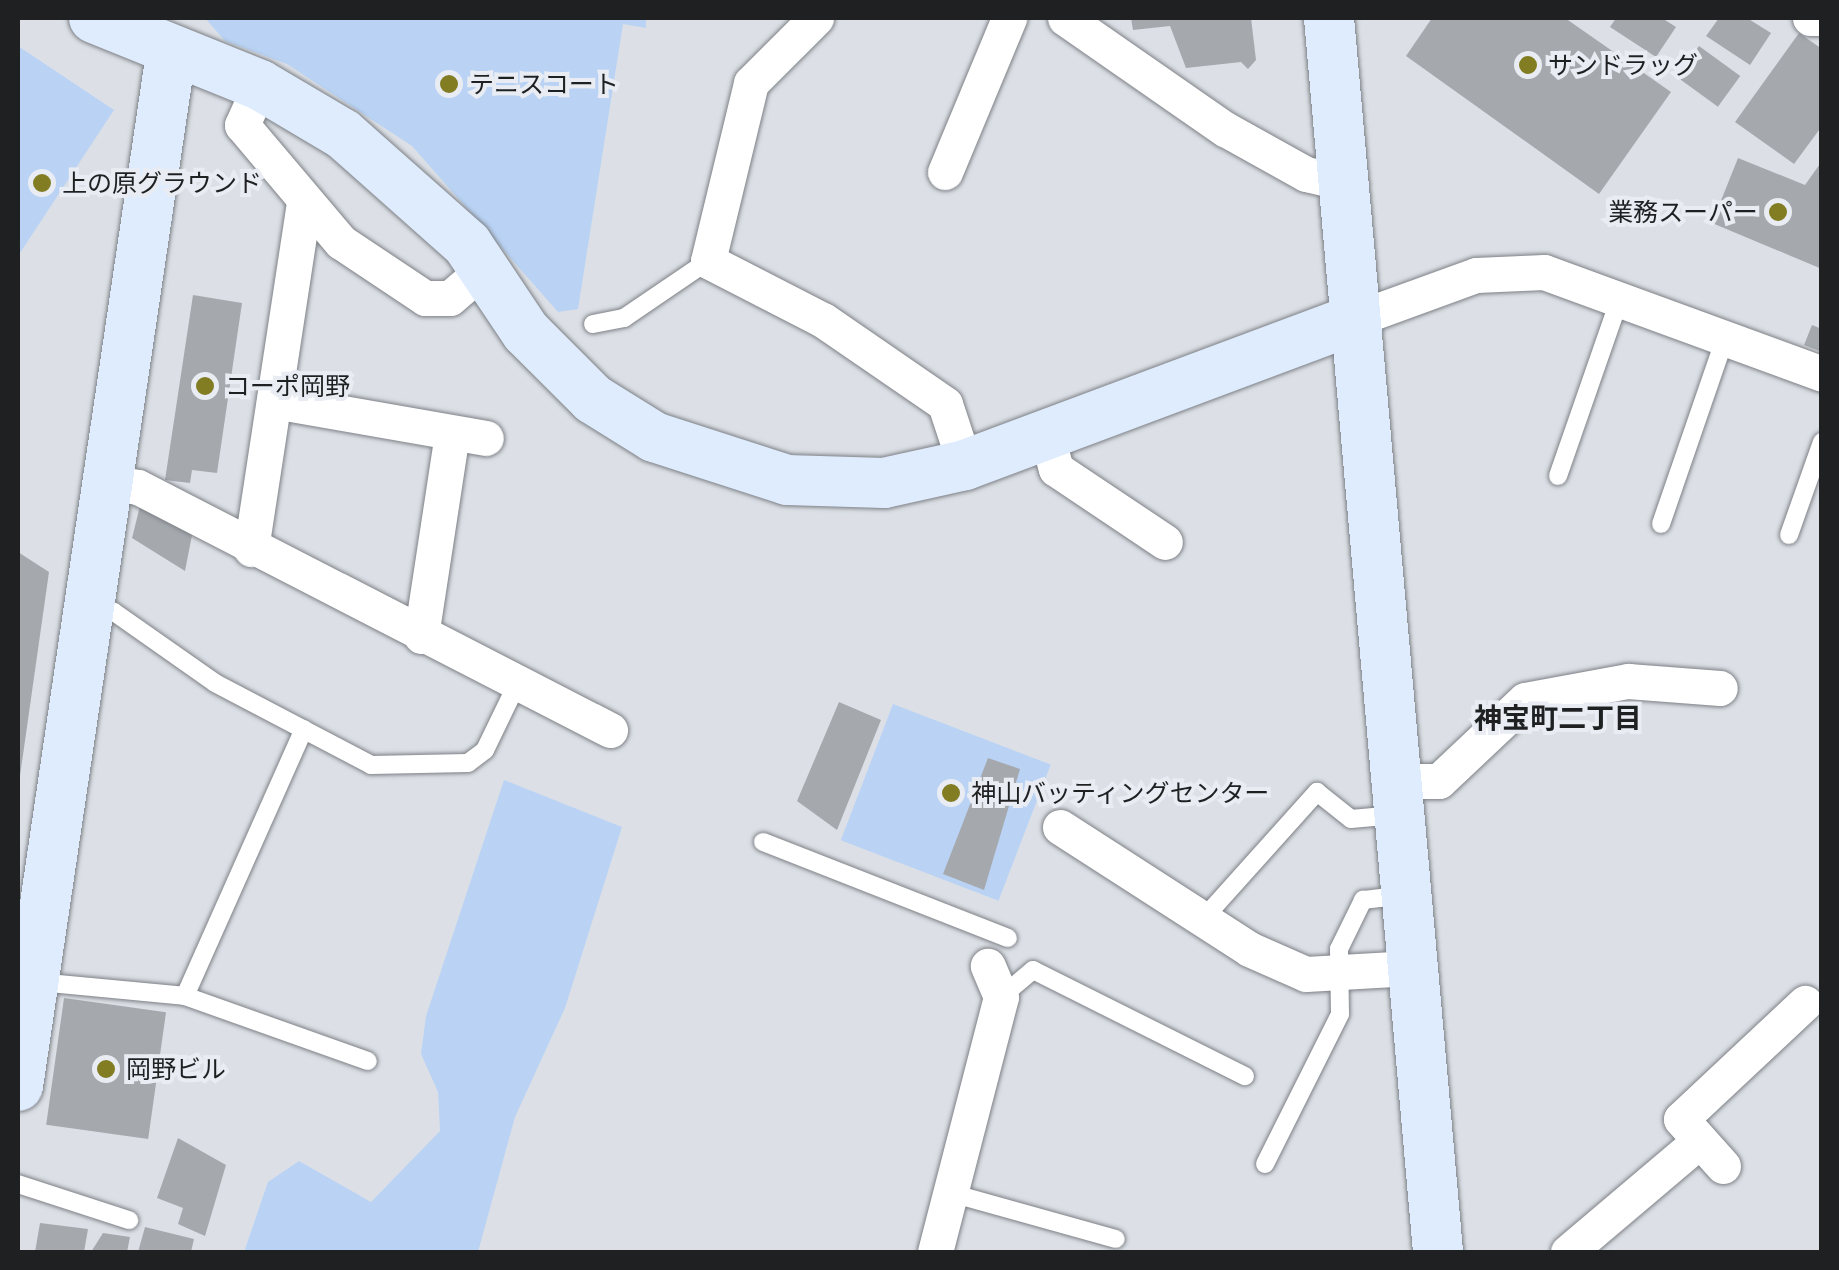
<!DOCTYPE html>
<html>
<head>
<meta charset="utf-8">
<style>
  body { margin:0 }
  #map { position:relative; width:1839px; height:1270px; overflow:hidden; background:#dce0e6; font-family:"Asap Condensed","Noto Sans JP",sans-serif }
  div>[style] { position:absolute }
  .green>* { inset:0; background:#bad3f4; transform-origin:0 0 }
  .building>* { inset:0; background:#a5a9ae; transform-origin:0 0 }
  .roads { filter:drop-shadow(0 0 2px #7d8186) drop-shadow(0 0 2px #7d8186) }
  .lane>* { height:18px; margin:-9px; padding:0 9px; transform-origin:9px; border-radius:9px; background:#fff }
  .street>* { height:35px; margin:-17.5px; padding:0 17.5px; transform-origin:17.5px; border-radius:17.5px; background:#fff }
  .secondary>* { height:50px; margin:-25px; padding:0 25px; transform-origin:25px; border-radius:25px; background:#dfecfd }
  .dots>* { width:28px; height:28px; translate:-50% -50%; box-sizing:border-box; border:5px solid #e9edf3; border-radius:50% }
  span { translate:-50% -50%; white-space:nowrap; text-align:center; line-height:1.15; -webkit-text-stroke:8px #e9edf3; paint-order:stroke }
  .poi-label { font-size:25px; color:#1e2022 }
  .left { translate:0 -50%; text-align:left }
  .right { translate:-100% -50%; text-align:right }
  .neighbourhood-label { font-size:28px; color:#1e2022; font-weight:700 }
  .frame { position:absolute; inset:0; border:20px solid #1e2022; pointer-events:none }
</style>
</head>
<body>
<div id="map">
  <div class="green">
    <div style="clip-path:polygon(205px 18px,646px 18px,646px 28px,623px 24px,578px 309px,558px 312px,412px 146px,287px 64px,225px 41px)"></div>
    <div style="clip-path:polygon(18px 46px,114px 110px,18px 256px)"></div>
    <div style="left:893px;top:704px;width:169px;height:146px;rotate:21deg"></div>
    <div style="clip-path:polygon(504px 780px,622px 827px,565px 1008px,515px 1117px,478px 1252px,244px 1252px,268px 1182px,299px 1161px,371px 1202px,440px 1131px,438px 1092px,421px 1054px,426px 1016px)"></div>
  </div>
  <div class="building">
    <div style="clip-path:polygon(1131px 18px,1251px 18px,1256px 60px,1248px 69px,1241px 62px,1186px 68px,1170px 26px,1133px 30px)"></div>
    <div style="clip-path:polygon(1432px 18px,1565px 18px,1671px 92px,1599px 194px,1406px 56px)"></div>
    <div style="clip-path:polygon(1616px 18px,1662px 18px,1676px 27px,1656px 57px,1610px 27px)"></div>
    <div style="clip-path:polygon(1719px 18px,1747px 18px,1771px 33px,1750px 65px,1706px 36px)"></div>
    <div style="clip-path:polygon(1799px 33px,1822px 49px,1822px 126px,1794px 164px,1735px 122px)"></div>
    <div style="left:1699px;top:46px;width:51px;height:38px;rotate:36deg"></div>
    <div style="clip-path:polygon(1738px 158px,1805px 185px,1822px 161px,1822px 269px,1712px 223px)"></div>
    <div style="clip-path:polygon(193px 295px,242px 303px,217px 473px,192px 470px,190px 483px,165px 480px)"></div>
    <div style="clip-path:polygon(1812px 325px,1822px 329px,1822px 352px,1804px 345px)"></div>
    <div style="clip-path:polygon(140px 506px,192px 535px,185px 571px,132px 538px)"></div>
    <div style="clip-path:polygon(18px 552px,49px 572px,20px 776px,18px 776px)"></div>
    <div style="clip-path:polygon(839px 702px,881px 720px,837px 830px,797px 801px)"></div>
    <div style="clip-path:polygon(988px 758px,1020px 769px,984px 890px,943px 874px)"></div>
    <div style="left:64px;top:998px;width:103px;height:128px;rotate:8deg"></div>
    <div style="clip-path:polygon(178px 1138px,226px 1165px,205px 1236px,178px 1224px,183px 1208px,157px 1198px)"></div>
    <div style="clip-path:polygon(40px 1223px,88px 1229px,84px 1252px,35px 1252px)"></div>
    <div style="clip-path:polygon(145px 1227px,194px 1239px,191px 1252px,138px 1252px)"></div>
    <div style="clip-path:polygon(103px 1233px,130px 1237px,127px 1252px,91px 1252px)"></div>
  </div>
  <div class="roads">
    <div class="lane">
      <div style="left:593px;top:324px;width:32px;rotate:-11deg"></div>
      <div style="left:624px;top:318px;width:102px;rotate:-34.2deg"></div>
      <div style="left:1558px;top:476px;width:185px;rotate:-70.8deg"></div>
      <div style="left:1661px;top:524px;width:194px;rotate:-71deg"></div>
      <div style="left:1789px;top:535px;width:99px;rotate:-70.5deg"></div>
      <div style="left:90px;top:608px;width:24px;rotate:9deg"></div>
      <div style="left:114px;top:612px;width:123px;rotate:35.1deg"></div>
      <div style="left:215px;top:683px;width:176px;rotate:27.7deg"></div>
      <div style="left:371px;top:765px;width:97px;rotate:-1.2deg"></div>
      <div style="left:468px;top:763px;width:21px;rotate:-37deg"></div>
      <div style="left:485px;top:750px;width:71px;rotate:-64.2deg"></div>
      <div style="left:763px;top:842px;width:263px;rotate:21.4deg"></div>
      <div style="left:1203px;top:919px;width:171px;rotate:-48.1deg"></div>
      <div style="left:1317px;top:792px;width:43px;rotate:38.5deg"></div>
      <div style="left:1351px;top:819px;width:45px;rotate:-5.1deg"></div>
      <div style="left:38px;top:982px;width:148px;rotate:5.4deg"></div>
      <div style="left:185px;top:996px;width:292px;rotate:-66deg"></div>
      <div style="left:185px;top:996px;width:194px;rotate:19.6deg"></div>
      <div style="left:1001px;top:997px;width:42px;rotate:-40.2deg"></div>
      <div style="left:1033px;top:970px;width:237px;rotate:26.6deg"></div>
      <div style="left:1265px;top:1164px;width:168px;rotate:-63.4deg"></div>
      <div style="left:1340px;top:1014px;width:65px;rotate:-90.9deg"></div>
      <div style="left:1339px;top:949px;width:55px;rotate:-63.9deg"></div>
      <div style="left:1363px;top:900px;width:42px;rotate:-6.8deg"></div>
      <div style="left:18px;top:1184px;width:117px;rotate:18deg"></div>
      <div style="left:951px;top:1193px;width:171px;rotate:15.6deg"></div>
    </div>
    <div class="street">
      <div style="left:816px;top:18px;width:92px;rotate:135deg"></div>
      <div style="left:751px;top:83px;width:183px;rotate:103.6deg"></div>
      <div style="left:708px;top:261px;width:129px;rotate:27.2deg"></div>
      <div style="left:823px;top:320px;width:148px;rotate:34.5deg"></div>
      <div style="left:945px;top:404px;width:64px;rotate:71.8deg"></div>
      <div style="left:1065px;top:18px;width:195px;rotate:34.8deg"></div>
      <div style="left:1225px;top:129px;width:93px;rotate:29.1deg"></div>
      <div style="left:1306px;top:174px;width:35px;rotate:13deg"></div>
      <div style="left:1810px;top:18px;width:9px"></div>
      <div style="left:260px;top:85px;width:44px;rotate:114.2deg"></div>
      <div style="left:242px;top:125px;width:153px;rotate:49.8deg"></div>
      <div style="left:341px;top:242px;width:101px;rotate:33.7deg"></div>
      <div style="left:425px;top:298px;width:25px"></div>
      <div style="left:450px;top:298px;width:48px;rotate:-40.7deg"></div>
      <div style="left:945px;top:172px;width:167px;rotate:-67.4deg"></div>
      <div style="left:1355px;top:319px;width:129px;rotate:-20deg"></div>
      <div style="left:1476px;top:275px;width:68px;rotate:-2.5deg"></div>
      <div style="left:1544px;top:272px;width:296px;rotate:20.1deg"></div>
      <div style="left:274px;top:401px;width:215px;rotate:9.9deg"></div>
      <div style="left:1047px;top:436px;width:34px;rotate:75deg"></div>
      <div style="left:1056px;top:469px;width:131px;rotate:33.8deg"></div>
      <div style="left:109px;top:482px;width:29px;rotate:10deg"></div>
      <div style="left:138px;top:487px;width:531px;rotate:27.24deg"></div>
      <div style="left:251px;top:549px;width:352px;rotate:-81.3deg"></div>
      <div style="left:421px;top:636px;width:204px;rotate:-81.3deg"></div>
      <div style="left:1394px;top:781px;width:45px"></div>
      <div style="left:1439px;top:781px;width:118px;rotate:-43.3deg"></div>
      <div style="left:1525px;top:700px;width:105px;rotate:-10.5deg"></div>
      <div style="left:1628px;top:681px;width:92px;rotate:4.4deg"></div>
      <div style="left:1060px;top:827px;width:225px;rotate:32.8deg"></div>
      <div style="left:1249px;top:949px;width:62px;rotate:23.7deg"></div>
      <div style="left:1306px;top:974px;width:105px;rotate:-3.3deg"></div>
      <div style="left:1723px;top:1166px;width:63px;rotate:-131.8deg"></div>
      <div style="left:1681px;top:1119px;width:170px;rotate:-43.1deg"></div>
      <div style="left:935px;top:1252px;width:263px;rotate:-75.5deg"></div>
      <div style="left:1001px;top:997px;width:34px;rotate:-113deg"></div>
      <div style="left:1568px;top:1252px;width:170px;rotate:-40.2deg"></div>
    </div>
    <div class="secondary">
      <div style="left:94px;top:18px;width:179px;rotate:22deg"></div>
      <div style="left:260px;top:85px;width:96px;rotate:30.6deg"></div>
      <div style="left:343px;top:134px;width:166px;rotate:41.6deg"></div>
      <div style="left:467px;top:244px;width:106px;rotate:56.2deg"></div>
      <div style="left:526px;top:332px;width:95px;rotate:45deg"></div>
      <div style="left:593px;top:399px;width:72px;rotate:31.9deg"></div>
      <div style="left:654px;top:437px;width:140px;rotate:17.9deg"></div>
      <div style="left:787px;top:480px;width:97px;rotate:1.8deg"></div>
      <div style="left:884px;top:483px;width:83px;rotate:-12.5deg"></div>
      <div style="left:965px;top:465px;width:416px;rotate:-20.5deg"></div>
      <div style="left:1329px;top:18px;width:1239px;rotate:84.95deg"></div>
      <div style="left:18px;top:1086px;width:1043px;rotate:-81.57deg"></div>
    </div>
  </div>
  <div class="dots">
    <div style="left:1528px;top:65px;background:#827c23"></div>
    <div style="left:449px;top:84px;background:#827c23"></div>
    <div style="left:42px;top:183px;background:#827c23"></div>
    <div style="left:1778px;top:212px;background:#827c23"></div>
    <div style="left:205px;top:386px;background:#827c23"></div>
    <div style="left:951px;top:793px;background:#827c23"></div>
    <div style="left:106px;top:1069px;background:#827c23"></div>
  </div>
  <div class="poi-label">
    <span class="left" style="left:1548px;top:65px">サンドラッグ</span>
    <span class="left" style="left:469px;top:84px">テニスコート</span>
    <span class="left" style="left:62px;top:183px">上の原グラウンド</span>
    <span class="right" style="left:1758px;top:212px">業務スーパー</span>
    <span class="left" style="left:225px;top:386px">コーポ岡野</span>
    <span class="left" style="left:971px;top:793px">神山バッティングセンター</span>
    <span class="left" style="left:126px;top:1069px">岡野ビル</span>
  </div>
  <div class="neighbourhood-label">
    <span style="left:1558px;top:718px">神宝町二丁目</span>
  </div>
  <div class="frame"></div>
</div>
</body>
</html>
